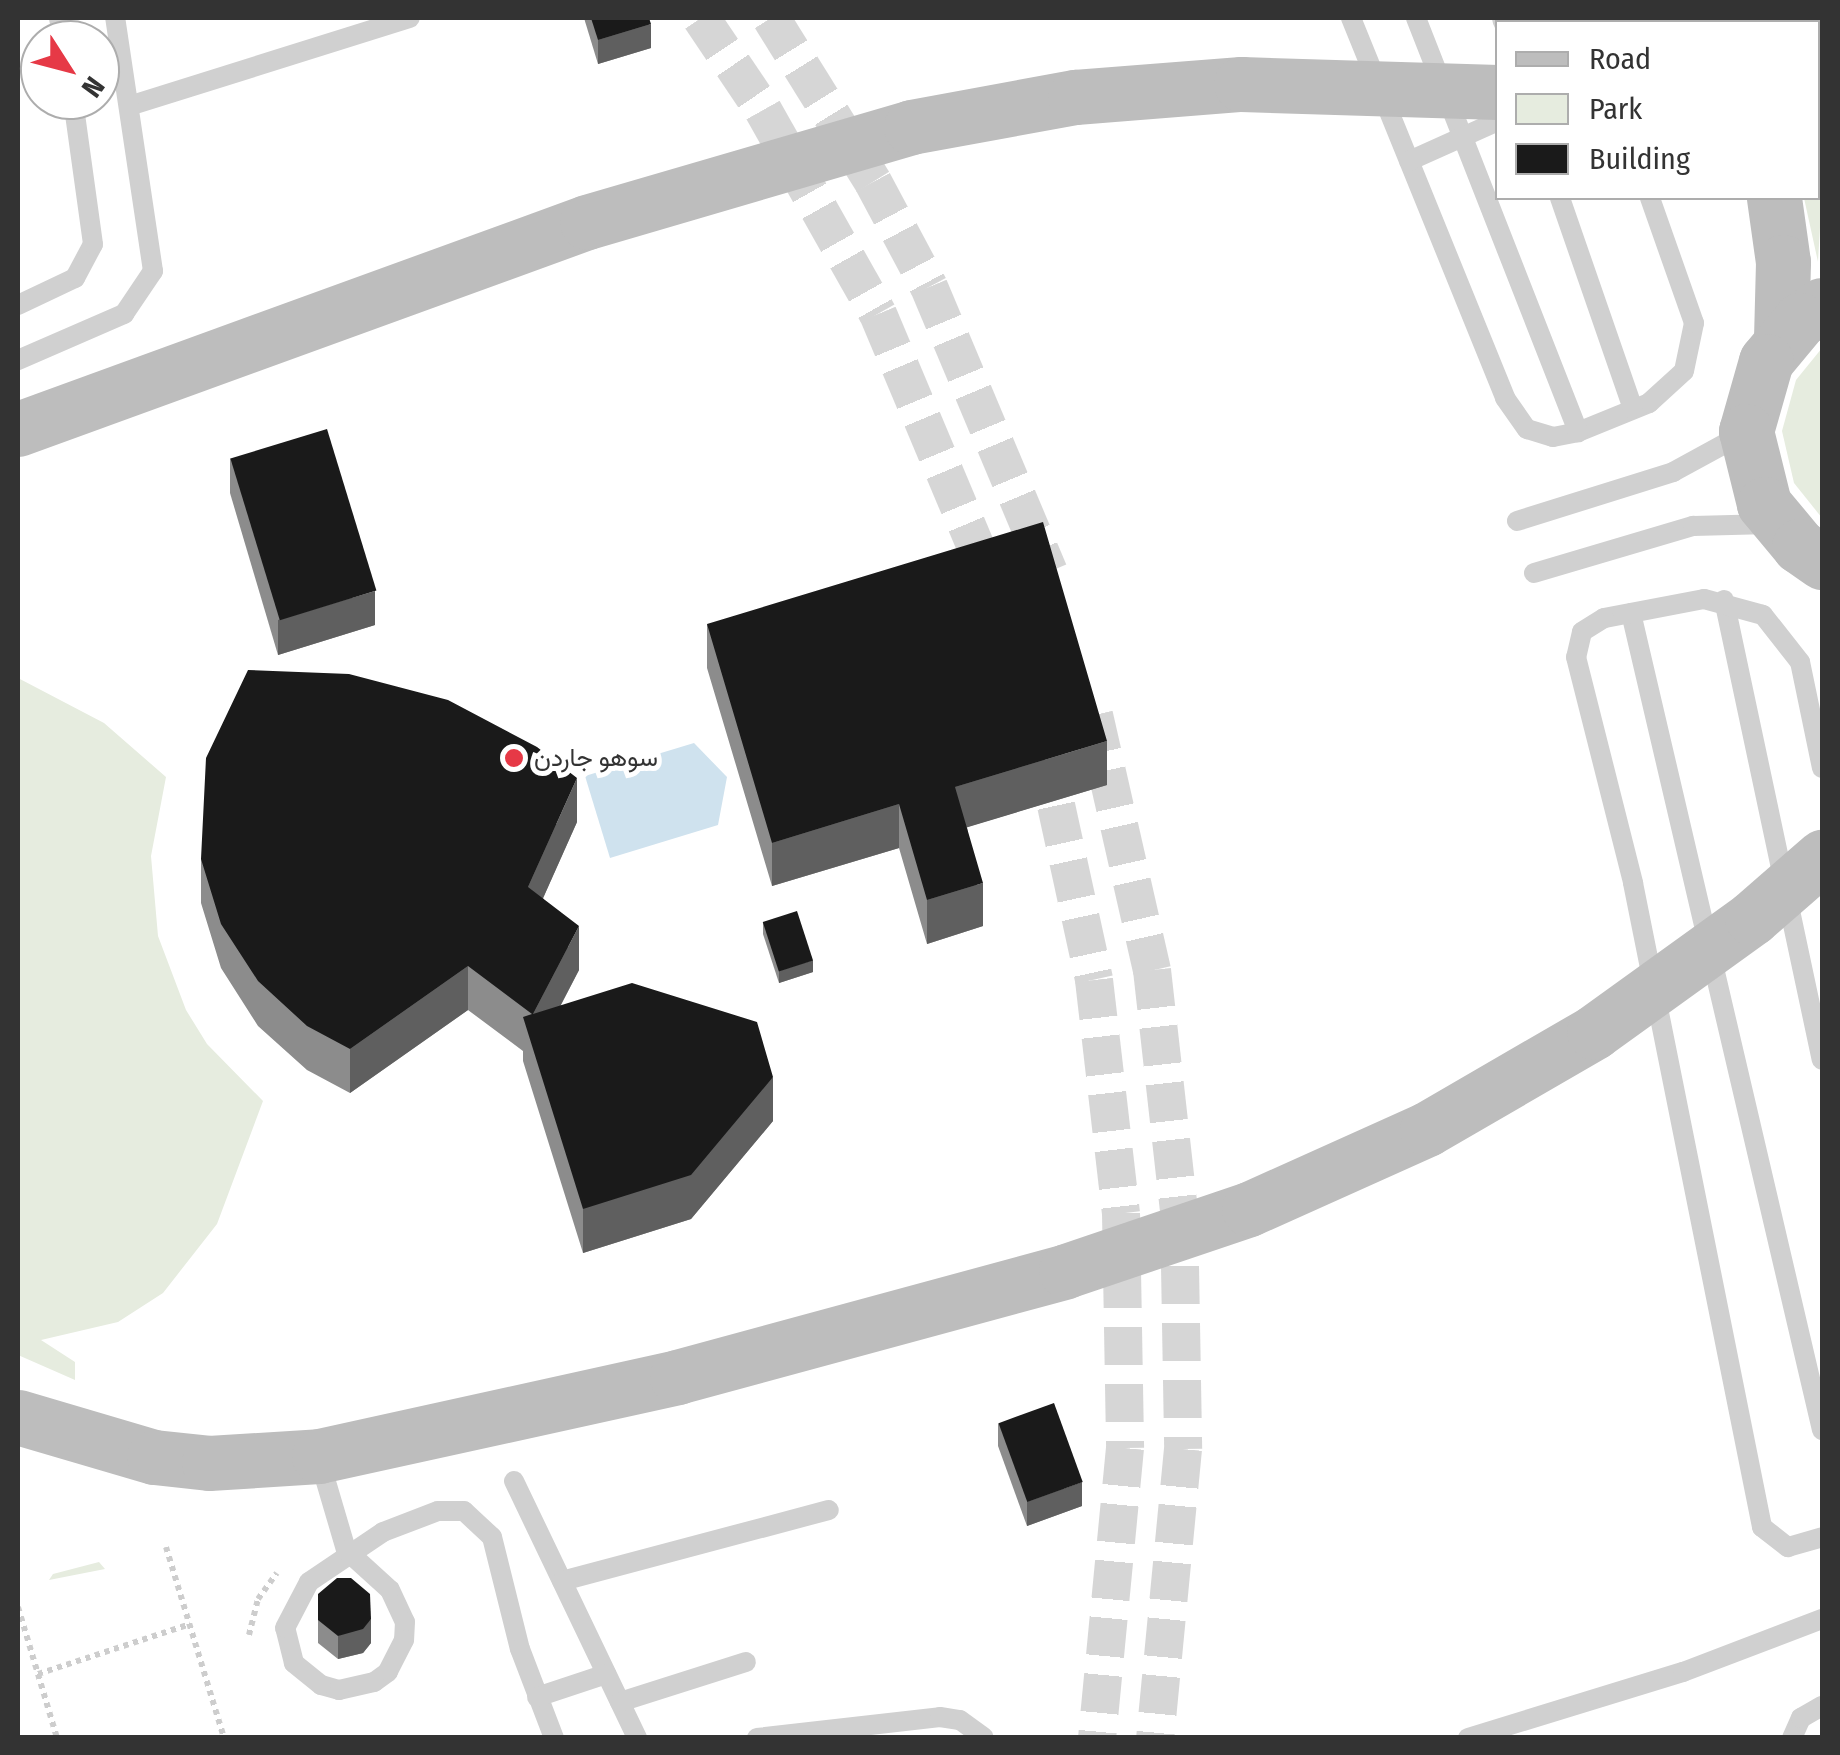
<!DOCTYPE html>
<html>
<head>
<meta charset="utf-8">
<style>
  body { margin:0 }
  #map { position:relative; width:1840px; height:1755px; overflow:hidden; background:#fff; font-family:"Fira Sans Condensed",Vazirmatn,sans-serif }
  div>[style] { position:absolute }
  .green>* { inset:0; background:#e6ecdf }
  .water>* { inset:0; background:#cfe2ee }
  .street-tunnel>* { height:38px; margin-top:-19px; transform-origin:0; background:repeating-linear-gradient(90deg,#d6d6d6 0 38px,transparent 0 57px) }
  .path>* { height:6px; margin-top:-3px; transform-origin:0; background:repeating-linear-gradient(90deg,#cdcdcd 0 5px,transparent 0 10px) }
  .lane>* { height:20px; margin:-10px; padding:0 10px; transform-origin:10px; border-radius:10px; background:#d0d0d0 }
  .secondary>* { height:55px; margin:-27.5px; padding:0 27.5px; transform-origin:27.5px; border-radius:27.5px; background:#bdbdbd }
  .lane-bridge>* { height:20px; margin:-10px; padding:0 10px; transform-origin:10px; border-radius:10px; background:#d0d0d0 }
  .secondary-bridge>* { height:55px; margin:-27.5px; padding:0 27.5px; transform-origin:27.5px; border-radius:27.5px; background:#bdbdbd }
  .wall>* { inset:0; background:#8c8c8c }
  .shaded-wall>* { inset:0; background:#5f5f5f }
  .building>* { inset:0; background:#1a1a1a; transform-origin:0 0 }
  .dots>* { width:28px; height:28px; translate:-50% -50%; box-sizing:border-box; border:5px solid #fff; border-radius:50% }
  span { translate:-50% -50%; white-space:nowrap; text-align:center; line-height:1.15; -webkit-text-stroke:10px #fff; paint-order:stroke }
  .poi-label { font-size:25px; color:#333 }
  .left { translate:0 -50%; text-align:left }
  .frame { position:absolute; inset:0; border:20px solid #333; pointer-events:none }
  .legend { position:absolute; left:1495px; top:20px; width:325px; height:180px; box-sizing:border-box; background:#fff; border:2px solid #adadad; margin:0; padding:12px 18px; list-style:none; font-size:30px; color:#333 }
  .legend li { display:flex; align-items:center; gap:20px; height:50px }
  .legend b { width:50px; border:2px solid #adadad }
  .north { position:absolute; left:20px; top:20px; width:100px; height:100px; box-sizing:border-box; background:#fff; border:2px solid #adadad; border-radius:50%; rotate:126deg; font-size:28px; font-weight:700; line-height:40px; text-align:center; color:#333 }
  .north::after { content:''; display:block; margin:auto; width:35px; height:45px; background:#e63946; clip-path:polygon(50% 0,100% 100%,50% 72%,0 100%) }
</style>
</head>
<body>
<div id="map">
  <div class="green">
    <div style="clip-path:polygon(1818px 181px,1822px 193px,1818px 262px,1804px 198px,1818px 198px)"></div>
    <div style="clip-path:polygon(1822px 348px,1822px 518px,1794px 483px,1782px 431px,1796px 380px)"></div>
    <div style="clip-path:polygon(18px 678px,104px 723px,166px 777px,151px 856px,158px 936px,186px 1010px,207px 1044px,263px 1101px,217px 1224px,163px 1293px,118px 1322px,41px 1340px,75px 1362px,75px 1380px,18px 1355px)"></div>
    <div style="clip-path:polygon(99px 1562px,105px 1569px,49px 1580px,53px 1574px)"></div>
  </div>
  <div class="water">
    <div style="clip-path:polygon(694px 743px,727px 777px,718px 825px,610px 858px,585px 776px)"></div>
  </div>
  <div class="street-tunnel">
    <div style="left:701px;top:18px;width:111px;rotate:56deg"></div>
    <div style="left:763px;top:110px;width:234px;rotate:60.6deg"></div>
    <div style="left:878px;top:314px;width:296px;rotate:67.2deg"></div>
    <div style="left:771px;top:18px;width:193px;rotate:58.1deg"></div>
    <div style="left:873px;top:182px;width:119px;rotate:61.9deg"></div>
    <div style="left:929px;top:287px;width:309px;rotate:67.2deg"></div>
    <div style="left:1094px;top:715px;width:262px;rotate:77.2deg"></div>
    <div style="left:1152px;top:970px;width:241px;rotate:83.6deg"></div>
    <div style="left:1179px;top:1209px;width:240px;rotate:89deg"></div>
    <div style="left:1183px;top:1449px;width:290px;rotate:95.5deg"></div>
    <div style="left:1044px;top:750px;width:235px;rotate:77.7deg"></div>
    <div style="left:1094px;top:980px;width:235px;rotate:83.4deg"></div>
    <div style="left:1121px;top:1213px;width:235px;rotate:89deg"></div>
    <div style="left:1125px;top:1448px;width:291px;rotate:95.5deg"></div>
  </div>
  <div class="path">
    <div style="left:166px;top:1547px;width:200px;rotate:73.1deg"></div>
    <div style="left:18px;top:1607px;width:137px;rotate:73.4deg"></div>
    <div style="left:249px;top:1635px;width:37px;rotate:-76deg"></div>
    <div style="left:258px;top:1599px;width:32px;rotate:-54deg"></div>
    <div style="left:38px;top:1674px;width:160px;rotate:-18.2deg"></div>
  </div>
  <div class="lane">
    <div style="left:59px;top:18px;width:22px;rotate:80deg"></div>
    <div style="left:1351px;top:18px;width:410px;rotate:67.9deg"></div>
    <div style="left:1505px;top:398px;width:38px;rotate:55deg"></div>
    <div style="left:1527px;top:429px;width:27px;rotate:17deg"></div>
    <div style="left:1553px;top:437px;width:25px;rotate:-11deg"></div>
    <div style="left:1578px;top:432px;width:77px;rotate:-22.2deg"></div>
    <div style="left:1649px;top:403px;width:47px;rotate:-42.4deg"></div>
    <div style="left:1684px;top:371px;width:49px;rotate:-78.2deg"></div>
    <div style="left:1694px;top:323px;width:133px;rotate:-109.4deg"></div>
    <div style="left:1416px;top:18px;width:445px;rotate:68.6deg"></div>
    <div style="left:1502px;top:18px;width:4px;rotate:76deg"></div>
    <div style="left:1627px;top:22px;width:6px;rotate:-39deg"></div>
    <div style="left:129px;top:106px;width:294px;rotate:-17.4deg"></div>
    <div style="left:1409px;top:161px;width:98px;rotate:-24.2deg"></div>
    <div style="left:1560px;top:198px;width:223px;rotate:70.9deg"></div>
    <div style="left:18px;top:305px;width:63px;rotate:-25.3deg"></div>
    <div style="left:75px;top:278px;width:38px;rotate:-62deg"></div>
    <div style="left:93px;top:244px;width:145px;rotate:-97.9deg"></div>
    <div style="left:18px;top:360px;width:116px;rotate:-23.5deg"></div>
    <div style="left:124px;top:314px;width:52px;rotate:-56deg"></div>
    <div style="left:153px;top:271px;width:256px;rotate:-98.5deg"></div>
    <div style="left:1517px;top:521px;width:164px;rotate:-17.4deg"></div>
    <div style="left:1673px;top:472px;width:77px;rotate:-28.6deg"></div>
    <div style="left:1534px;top:573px;width:166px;rotate:-16.5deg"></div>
    <div style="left:1693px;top:526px;width:77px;rotate:-1.5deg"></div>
    <div style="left:1724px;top:600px;width:470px;rotate:78deg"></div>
    <div style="left:1631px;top:613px;width:839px;rotate:76.84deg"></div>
    <div style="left:1822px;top:768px;width:108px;rotate:-101.7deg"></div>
    <div style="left:1800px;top:662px;width:60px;rotate:-128.2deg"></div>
    <div style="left:1763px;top:615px;width:61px;rotate:-164.8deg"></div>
    <div style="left:1704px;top:599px;width:102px;rotate:169.2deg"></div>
    <div style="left:1604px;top:618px;width:26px;rotate:148deg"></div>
    <div style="left:1582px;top:632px;width:26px;rotate:103deg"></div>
    <div style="left:1576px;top:657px;width:233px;rotate:75.8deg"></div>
    <div style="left:1633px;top:883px;width:657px;rotate:78.67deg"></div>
    <div style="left:1762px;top:1527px;width:33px;rotate:38deg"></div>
    <div style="left:1788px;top:1547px;width:35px;rotate:-16deg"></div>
    <div style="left:514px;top:1481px;width:285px;rotate:64.4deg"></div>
    <div style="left:562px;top:1581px;width:276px;rotate:-14.9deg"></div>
    <div style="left:390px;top:1590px;width:35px;rotate:65deg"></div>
    <div style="left:405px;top:1622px;width:18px;rotate:93deg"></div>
    <div style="left:404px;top:1640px;width:36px;rotate:117deg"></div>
    <div style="left:388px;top:1672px;width:17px;rotate:144deg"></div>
    <div style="left:374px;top:1682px;width:36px;rotate:167deg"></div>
    <div style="left:339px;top:1690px;width:19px;rotate:-164deg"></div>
    <div style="left:321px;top:1685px;width:35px;rotate:-141deg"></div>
    <div style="left:294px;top:1663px;width:36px;rotate:-104deg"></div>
    <div style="left:285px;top:1628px;width:52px;rotate:-62.4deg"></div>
    <div style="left:309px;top:1582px;width:89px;rotate:-34deg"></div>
    <div style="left:383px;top:1532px;width:59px;rotate:-20.9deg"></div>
    <div style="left:438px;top:1511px;width:26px"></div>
    <div style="left:464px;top:1511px;width:38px;rotate:43deg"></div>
    <div style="left:492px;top:1537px;width:115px;rotate:76deg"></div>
    <div style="left:520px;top:1649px;width:95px;rotate:69.1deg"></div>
    <div style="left:537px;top:1697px;width:73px;rotate:-18.4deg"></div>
    <div style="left:620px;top:1702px;width:132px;rotate:-17.6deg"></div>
    <div style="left:757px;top:1738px;width:184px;rotate:-6.5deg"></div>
    <div style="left:940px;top:1717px;width:20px;rotate:9deg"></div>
    <div style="left:960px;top:1720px;width:29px;rotate:36deg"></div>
    <div style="left:1468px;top:1738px;width:225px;rotate:-17.1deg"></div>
    <div style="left:1683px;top:1672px;width:149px;rotate:-20.9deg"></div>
    <div style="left:1792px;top:1738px;width:22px;rotate:-66deg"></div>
    <div style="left:1801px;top:1718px;width:24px;rotate:-30deg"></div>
  </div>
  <div class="secondary">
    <div style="left:1715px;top:18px;width:4px;rotate:63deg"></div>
    <div style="left:1795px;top:18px;width:4px;rotate:76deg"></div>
    <div style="left:1818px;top:90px;width:17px;rotate:77deg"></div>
    <div style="left:1818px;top:151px;width:4px;rotate:14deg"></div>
    <div style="left:1774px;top:198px;width:65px;rotate:82deg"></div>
    <div style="left:1783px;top:262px;width:78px;rotate:91.5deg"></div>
    <div style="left:1822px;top:305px;width:27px;rotate:146deg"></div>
    <div style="left:1800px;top:320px;width:53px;rotate:129.7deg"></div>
    <div style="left:1766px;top:361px;width:73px;rotate:105.9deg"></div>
    <div style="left:1746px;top:431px;width:75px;rotate:76.1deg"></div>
    <div style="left:1764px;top:504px;width:55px;rotate:50.2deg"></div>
    <div style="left:1799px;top:546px;width:28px;rotate:35deg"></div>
  </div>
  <div class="lane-bridge">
    <div style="left:319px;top:1458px;width:96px;rotate:73.6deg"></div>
    <div style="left:346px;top:1550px;width:59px;rotate:42.3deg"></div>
  </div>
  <div class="secondary-bridge">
    <div style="left:18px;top:429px;width:605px;rotate:-19.99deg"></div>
    <div style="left:587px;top:222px;width:338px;rotate:-16.3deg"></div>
    <div style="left:911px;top:127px;width:167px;rotate:-10.4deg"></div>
    <div style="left:1075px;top:97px;width:167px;rotate:-4.5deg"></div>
    <div style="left:1241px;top:84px;width:257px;rotate:1.8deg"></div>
    <div style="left:18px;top:1417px;width:142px;rotate:16.4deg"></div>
    <div style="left:154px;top:1457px;width:55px;rotate:6.2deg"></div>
    <div style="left:209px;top:1463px;width:110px;rotate:-3.6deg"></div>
    <div style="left:319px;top:1456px;width:367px;rotate:-12.4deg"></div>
    <div style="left:677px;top:1377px;width:403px;rotate:-15.2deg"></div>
    <div style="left:1066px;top:1271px;width:193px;rotate:-18.7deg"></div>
    <div style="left:1249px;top:1209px;width:195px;rotate:-24.2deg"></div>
    <div style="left:1427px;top:1129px;width:193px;rotate:-30.1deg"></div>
    <div style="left:1594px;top:1032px;width:195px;rotate:-35.8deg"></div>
    <div style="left:1752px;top:918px;width:93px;rotate:-41.1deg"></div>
  </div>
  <div class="wall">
    <div style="clip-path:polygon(584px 18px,649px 18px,651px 48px,598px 64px)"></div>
    <div style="clip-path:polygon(230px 458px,375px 625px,278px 655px,230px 493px)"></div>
    <div style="clip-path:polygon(707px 624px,1107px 785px,967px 827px,983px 926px,927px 944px,899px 848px,772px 886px,707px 668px)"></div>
    <div style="clip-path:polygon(577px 822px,543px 898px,579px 970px,561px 1005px,773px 1121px,691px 1219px,583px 1253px,523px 1061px,523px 1051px,468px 1010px,350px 1093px,307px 1070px,258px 1026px,221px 968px,201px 903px,201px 859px)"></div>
    <div style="clip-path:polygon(763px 922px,813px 972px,779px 983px,763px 934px)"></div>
    <div style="clip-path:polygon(998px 1423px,1082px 1506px,1027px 1526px,998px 1446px)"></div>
    <div style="clip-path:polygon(318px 1594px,371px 1643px,363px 1653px,338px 1659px,318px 1643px)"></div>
  </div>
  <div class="shaded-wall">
    <div style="clip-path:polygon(651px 24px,651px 48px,598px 64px,598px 40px)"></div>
    <div style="clip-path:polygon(375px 591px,375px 625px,278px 655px,278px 620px)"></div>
    <div style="clip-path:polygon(1107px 741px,1107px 785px,955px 831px,955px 787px)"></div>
    <div style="clip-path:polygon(577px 778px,577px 822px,528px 932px,528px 887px)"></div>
    <div style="clip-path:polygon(899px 804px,899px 848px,772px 886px,772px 843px)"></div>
    <div style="clip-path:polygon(983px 883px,983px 926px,927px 944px,927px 900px)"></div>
    <div style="clip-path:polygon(579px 926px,579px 970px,535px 1054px,533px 1014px)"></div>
    <div style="clip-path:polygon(813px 960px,813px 972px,779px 983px,779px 971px)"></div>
    <div style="clip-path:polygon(468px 966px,468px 1010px,350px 1093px,350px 1049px)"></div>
    <div style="clip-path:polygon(773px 1077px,773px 1121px,691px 1219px,583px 1253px,583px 1209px)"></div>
    <div style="clip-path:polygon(1082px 1482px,1082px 1506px,1027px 1526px,1027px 1502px)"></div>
    <div style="clip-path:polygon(371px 1619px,371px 1643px,363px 1653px,338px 1659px,338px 1636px)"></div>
  </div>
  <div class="building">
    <div style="clip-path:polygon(591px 18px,649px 18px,651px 24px,598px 40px)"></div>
    <div style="left:327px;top:429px;width:169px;height:101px;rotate:73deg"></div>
    <div style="clip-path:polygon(1043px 522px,1107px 741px,955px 787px,983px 883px,927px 900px,899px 804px,772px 843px,707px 624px)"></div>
    <div style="clip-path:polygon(248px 670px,349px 674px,448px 700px,537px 747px,577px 778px,528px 887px,579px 926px,533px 1014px,632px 983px,757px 1022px,773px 1077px,691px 1175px,583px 1209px,523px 1017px,532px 1014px,468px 966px,350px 1049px,307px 1026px,258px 981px,221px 924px,201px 859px,206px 758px)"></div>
    <div style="left:797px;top:911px;width:52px;height:36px;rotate:72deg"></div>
    <div style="left:1054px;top:1403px;width:84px;height:59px;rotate:70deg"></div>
    <div style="clip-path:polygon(337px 1578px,351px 1578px,370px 1594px,371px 1619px,363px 1629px,338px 1636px,318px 1620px,318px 1594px)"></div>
  </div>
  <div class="dots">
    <div style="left:514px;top:758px;background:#e63946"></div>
  </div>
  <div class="poi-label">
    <span class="left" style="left:534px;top:758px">سوهو جاردن</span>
  </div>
  <div class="frame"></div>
  <ul class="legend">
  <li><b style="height:12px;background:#bdbdbd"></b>Road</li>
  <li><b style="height:28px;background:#e6ecdf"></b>Park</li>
  <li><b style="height:28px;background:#1a1a1a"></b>Building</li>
  </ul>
  <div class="north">N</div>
</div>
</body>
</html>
